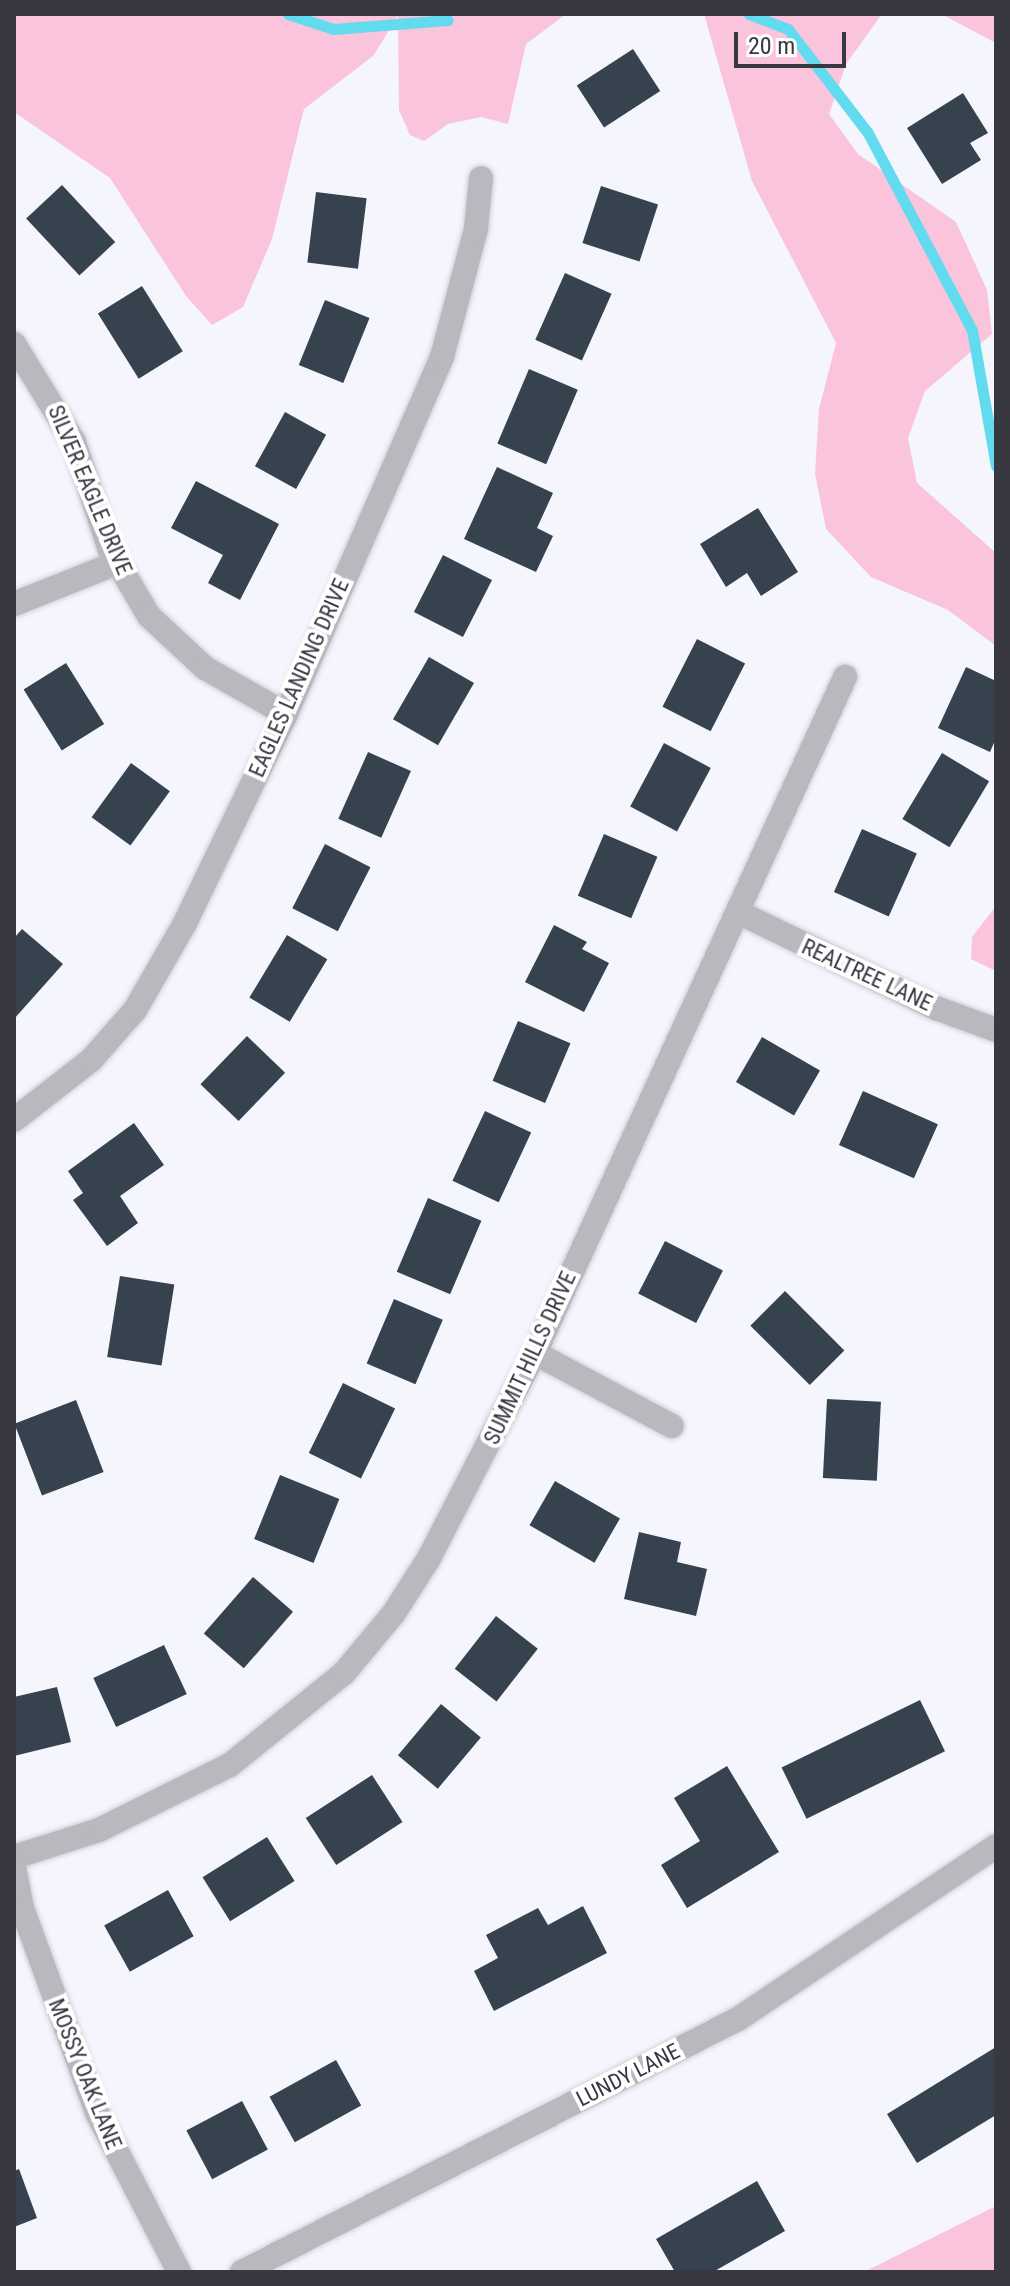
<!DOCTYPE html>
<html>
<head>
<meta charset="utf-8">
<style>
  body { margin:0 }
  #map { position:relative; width:1010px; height:2286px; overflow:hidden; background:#f4f5fd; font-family:"Roboto Condensed",sans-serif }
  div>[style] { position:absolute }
  .green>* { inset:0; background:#fac4dd }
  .stream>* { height:11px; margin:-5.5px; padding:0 5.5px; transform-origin:5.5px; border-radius:5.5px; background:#63dbee }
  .building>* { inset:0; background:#36434e; transform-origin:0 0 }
  .roads { filter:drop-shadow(0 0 2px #cecfd7) drop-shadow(0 0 2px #cecfd7) }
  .minor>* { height:24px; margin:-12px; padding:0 12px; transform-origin:12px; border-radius:12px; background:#bbb7be }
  span { translate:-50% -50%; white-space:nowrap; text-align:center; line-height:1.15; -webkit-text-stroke:8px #fff; paint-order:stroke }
  .street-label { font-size:22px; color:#373840 }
  .frame { position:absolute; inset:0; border:16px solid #373840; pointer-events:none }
  .scale { position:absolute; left:734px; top:32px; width:112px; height:36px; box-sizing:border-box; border:4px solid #373840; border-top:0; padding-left:10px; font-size:24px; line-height:28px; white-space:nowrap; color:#373840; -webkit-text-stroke:6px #fff; paint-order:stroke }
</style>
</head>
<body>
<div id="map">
  <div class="green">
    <div style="clip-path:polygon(14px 14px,566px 14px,526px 44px,508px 124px,481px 117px,448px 124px,424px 141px,410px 135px,399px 110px,398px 16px,373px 56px,304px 109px,272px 239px,243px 307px,212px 325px,186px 296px,110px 178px,14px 112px)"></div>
    <div style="clip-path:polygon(704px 14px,882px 14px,846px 64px,829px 114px,858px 154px,956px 222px,987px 290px,992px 334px,925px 391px,908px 438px,917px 483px,996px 553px,996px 646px,948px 610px,871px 577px,826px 529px,815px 474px,819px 409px,836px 343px,752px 181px)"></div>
    <div style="clip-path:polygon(941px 14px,996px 14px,996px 45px,994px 42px)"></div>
    <div style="clip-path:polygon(996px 906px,996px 971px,971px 959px,972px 937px)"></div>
    <div style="clip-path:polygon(996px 2206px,996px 2272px,864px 2272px)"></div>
  </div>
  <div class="stream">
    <div style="left:288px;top:14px;width:48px;rotate:18.1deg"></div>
    <div style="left:334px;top:29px;width:114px;rotate:-4.5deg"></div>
    <div style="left:749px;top:14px;width:42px;rotate:21deg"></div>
    <div style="left:788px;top:29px;width:131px;rotate:52.4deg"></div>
    <div style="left:868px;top:133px;width:223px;rotate:62.2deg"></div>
    <div style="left:972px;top:330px;width:138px;rotate:80deg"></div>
  </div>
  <div class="building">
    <div style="left:633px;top:49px;width:50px;height:67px;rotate:57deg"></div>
    <div style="clip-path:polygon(963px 93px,988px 133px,970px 143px,981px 160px,942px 184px,907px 128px)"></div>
    <div style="left:62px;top:185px;width:78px;height:49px;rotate:47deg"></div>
    <div style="left:601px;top:186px;width:60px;height:60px;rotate:18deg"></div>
    <div style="left:316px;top:192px;width:51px;height:71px;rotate:7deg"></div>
    <div style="left:565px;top:273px;width:51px;height:73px;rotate:24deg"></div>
    <div style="left:142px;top:286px;width:77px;height:52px;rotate:58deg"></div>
    <div style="left:325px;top:300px;width:48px;height:70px;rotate:22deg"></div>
    <div style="left:529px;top:369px;width:53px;height:81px;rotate:23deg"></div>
    <div style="left:285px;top:412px;width:47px;height:62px;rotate:29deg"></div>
    <div style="clip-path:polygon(497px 467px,553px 493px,537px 528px,553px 536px,536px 572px,464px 539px)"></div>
    <div style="clip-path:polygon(196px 481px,279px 524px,240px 600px,208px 583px,223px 555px,171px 528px)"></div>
    <div style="clip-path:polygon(758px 508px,798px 572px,761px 596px,747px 573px,726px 587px,700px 544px)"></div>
    <div style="left:443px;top:555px;width:55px;height:64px;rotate:27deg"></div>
    <div style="left:697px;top:639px;width:54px;height:76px;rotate:27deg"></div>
    <div style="left:429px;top:657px;width:52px;height:72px;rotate:30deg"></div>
    <div style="left:66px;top:663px;width:72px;height:50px;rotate:58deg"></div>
    <div style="clip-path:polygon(966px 667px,996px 681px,996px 738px,990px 752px,938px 728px)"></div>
    <div style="left:664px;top:743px;width:53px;height:72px;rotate:28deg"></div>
    <div style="left:368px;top:752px;width:47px;height:73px;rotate:24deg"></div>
    <div style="left:942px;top:753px;width:55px;height:77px;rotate:31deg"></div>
    <div style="left:131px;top:763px;width:48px;height:67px;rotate:36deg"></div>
    <div style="left:862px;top:829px;width:60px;height:69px;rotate:24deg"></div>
    <div style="left:604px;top:834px;width:58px;height:67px;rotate:23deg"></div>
    <div style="left:325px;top:844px;width:51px;height:72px;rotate:27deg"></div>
    <div style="clip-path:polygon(554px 925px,587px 942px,582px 949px,609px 963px,584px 1012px,525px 982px)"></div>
    <div style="clip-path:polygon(22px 929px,63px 964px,14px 1019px,14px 938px)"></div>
    <div style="left:287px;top:935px;width:47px;height:73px;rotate:31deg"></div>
    <div style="left:518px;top:1021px;width:57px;height:65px;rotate:23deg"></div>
    <div style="left:247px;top:1036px;width:53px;height:67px;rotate:44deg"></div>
    <div style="left:762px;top:1037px;width:67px;height:52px;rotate:30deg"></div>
    <div style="left:863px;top:1091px;width:82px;height:59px;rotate:24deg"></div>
    <div style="left:485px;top:1111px;width:51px;height:77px;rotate:25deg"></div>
    <div style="clip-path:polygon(134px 1123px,164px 1165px,120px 1196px,138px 1223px,107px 1246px,73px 1200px,83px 1193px,68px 1171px)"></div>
    <div style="left:428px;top:1198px;width:58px;height:80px;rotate:23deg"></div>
    <div style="left:665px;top:1241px;width:65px;height:59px;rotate:27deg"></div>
    <div style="left:120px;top:1276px;width:55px;height:82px;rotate:9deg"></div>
    <div style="left:785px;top:1291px;width:84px;height:49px;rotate:45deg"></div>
    <div style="left:394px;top:1299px;width:53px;height:70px;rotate:23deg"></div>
    <div style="left:343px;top:1383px;width:58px;height:78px;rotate:26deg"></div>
    <div style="left:827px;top:1399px;width:54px;height:79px;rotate:3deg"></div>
    <div style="left:76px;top:1400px;width:77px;height:66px;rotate:69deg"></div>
    <div style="left:280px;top:1475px;width:64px;height:69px;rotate:22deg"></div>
    <div style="left:555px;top:1481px;width:75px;height:51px;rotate:30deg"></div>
    <div style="clip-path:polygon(639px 1532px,681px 1542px,677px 1562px,707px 1569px,696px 1616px,624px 1599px)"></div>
    <div style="left:253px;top:1577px;width:53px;height:75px;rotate:41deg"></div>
    <div style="left:496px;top:1616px;width:53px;height:67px;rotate:38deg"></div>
    <div style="left:164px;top:1645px;width:54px;height:78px;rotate:65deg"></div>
    <div style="clip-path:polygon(57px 1687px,71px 1742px,14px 1756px,14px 1697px)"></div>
    <div style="left:920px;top:1700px;width:57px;height:154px;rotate:64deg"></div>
    <div style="left:441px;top:1704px;width:52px;height:67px;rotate:40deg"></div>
    <div style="clip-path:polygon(727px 1766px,779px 1852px,687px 1908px,661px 1865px,700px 1841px,674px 1798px)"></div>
    <div style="left:372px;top:1775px;width:56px;height:79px;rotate:57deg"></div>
    <div style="left:267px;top:1837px;width:52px;height:76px;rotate:58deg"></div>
    <div style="left:168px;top:1890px;width:53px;height:73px;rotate:61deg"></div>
    <div style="clip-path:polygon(583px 1906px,607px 1953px,494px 2011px,474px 1971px,498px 1958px,486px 1935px,538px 1908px,548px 1925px)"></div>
    <div style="clip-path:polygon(996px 2047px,996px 2115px,917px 2163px,887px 2114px)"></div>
    <div style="left:336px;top:2060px;width:52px;height:76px;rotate:61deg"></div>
    <div style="left:242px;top:2101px;width:55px;height:63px;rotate:62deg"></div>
    <div style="clip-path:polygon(19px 2169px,37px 2218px,14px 2227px,14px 2171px)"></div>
    <div style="clip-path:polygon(757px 2181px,785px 2231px,713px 2272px,675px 2272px,656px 2239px)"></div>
  </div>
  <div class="roads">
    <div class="minor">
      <div style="left:14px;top:344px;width:115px;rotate:58.5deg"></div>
      <div style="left:74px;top:442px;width:114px;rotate:71.6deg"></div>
      <div style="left:110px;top:550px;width:77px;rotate:59.4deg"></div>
      <div style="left:149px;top:616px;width:76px;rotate:42.9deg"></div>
      <div style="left:205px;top:668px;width:93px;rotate:29.6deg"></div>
      <div style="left:14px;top:604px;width:111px;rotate:-21.7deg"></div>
      <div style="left:740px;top:913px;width:218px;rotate:25.9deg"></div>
      <div style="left:936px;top:1008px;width:64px;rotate:20.1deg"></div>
      <div style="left:14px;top:1120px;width:98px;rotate:-37.9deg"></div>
      <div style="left:91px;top:1060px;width:67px;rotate:-48.7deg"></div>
      <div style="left:135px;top:1010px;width:100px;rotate:-60.1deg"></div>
      <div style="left:185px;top:923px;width:232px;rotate:-64.2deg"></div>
      <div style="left:286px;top:714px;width:390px;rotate:-66.4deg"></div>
      <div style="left:442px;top:357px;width:132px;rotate:-75.1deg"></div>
      <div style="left:476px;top:229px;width:51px;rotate:-84.4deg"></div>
      <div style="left:535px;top:1353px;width:155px;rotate:28.1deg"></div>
      <div style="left:14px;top:1857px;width:89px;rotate:-17.6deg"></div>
      <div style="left:99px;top:1830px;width:146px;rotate:-26.4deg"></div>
      <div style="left:230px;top:1765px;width:146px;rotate:-38.9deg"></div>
      <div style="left:344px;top:1673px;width:78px;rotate:-50.2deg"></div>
      <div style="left:394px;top:1613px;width:65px;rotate:-57.5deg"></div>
      <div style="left:429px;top:1558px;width:231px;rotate:-62.7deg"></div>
      <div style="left:535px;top:1353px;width:744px;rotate:-65.36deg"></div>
      <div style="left:14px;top:1867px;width:42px;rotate:79deg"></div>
      <div style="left:22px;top:1908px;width:218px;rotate:69.9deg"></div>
      <div style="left:97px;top:2113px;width:179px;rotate:62.7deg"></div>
      <div style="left:242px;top:2272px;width:557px;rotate:-27.03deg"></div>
      <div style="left:738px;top:2019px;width:311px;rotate:-33.8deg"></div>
    </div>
  </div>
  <div class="street-label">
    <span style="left:90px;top:490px;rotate:67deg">SILVER EAGLE DRIVE</span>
    <span style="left:299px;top:678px;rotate:-66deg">EAGLES LANDING DRIVE</span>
    <span style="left:867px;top:975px;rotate:25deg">REALTREE LANE</span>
    <span style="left:530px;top:1358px;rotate:-65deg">SUMMIT HILLS DRIVE</span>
    <span style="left:85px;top:2074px;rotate:68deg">MOSSY OAK LANE</span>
    <span style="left:628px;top:2075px;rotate:-27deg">LUNDY LANE</span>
  </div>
  <div class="frame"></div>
  <div class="scale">20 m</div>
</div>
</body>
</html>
